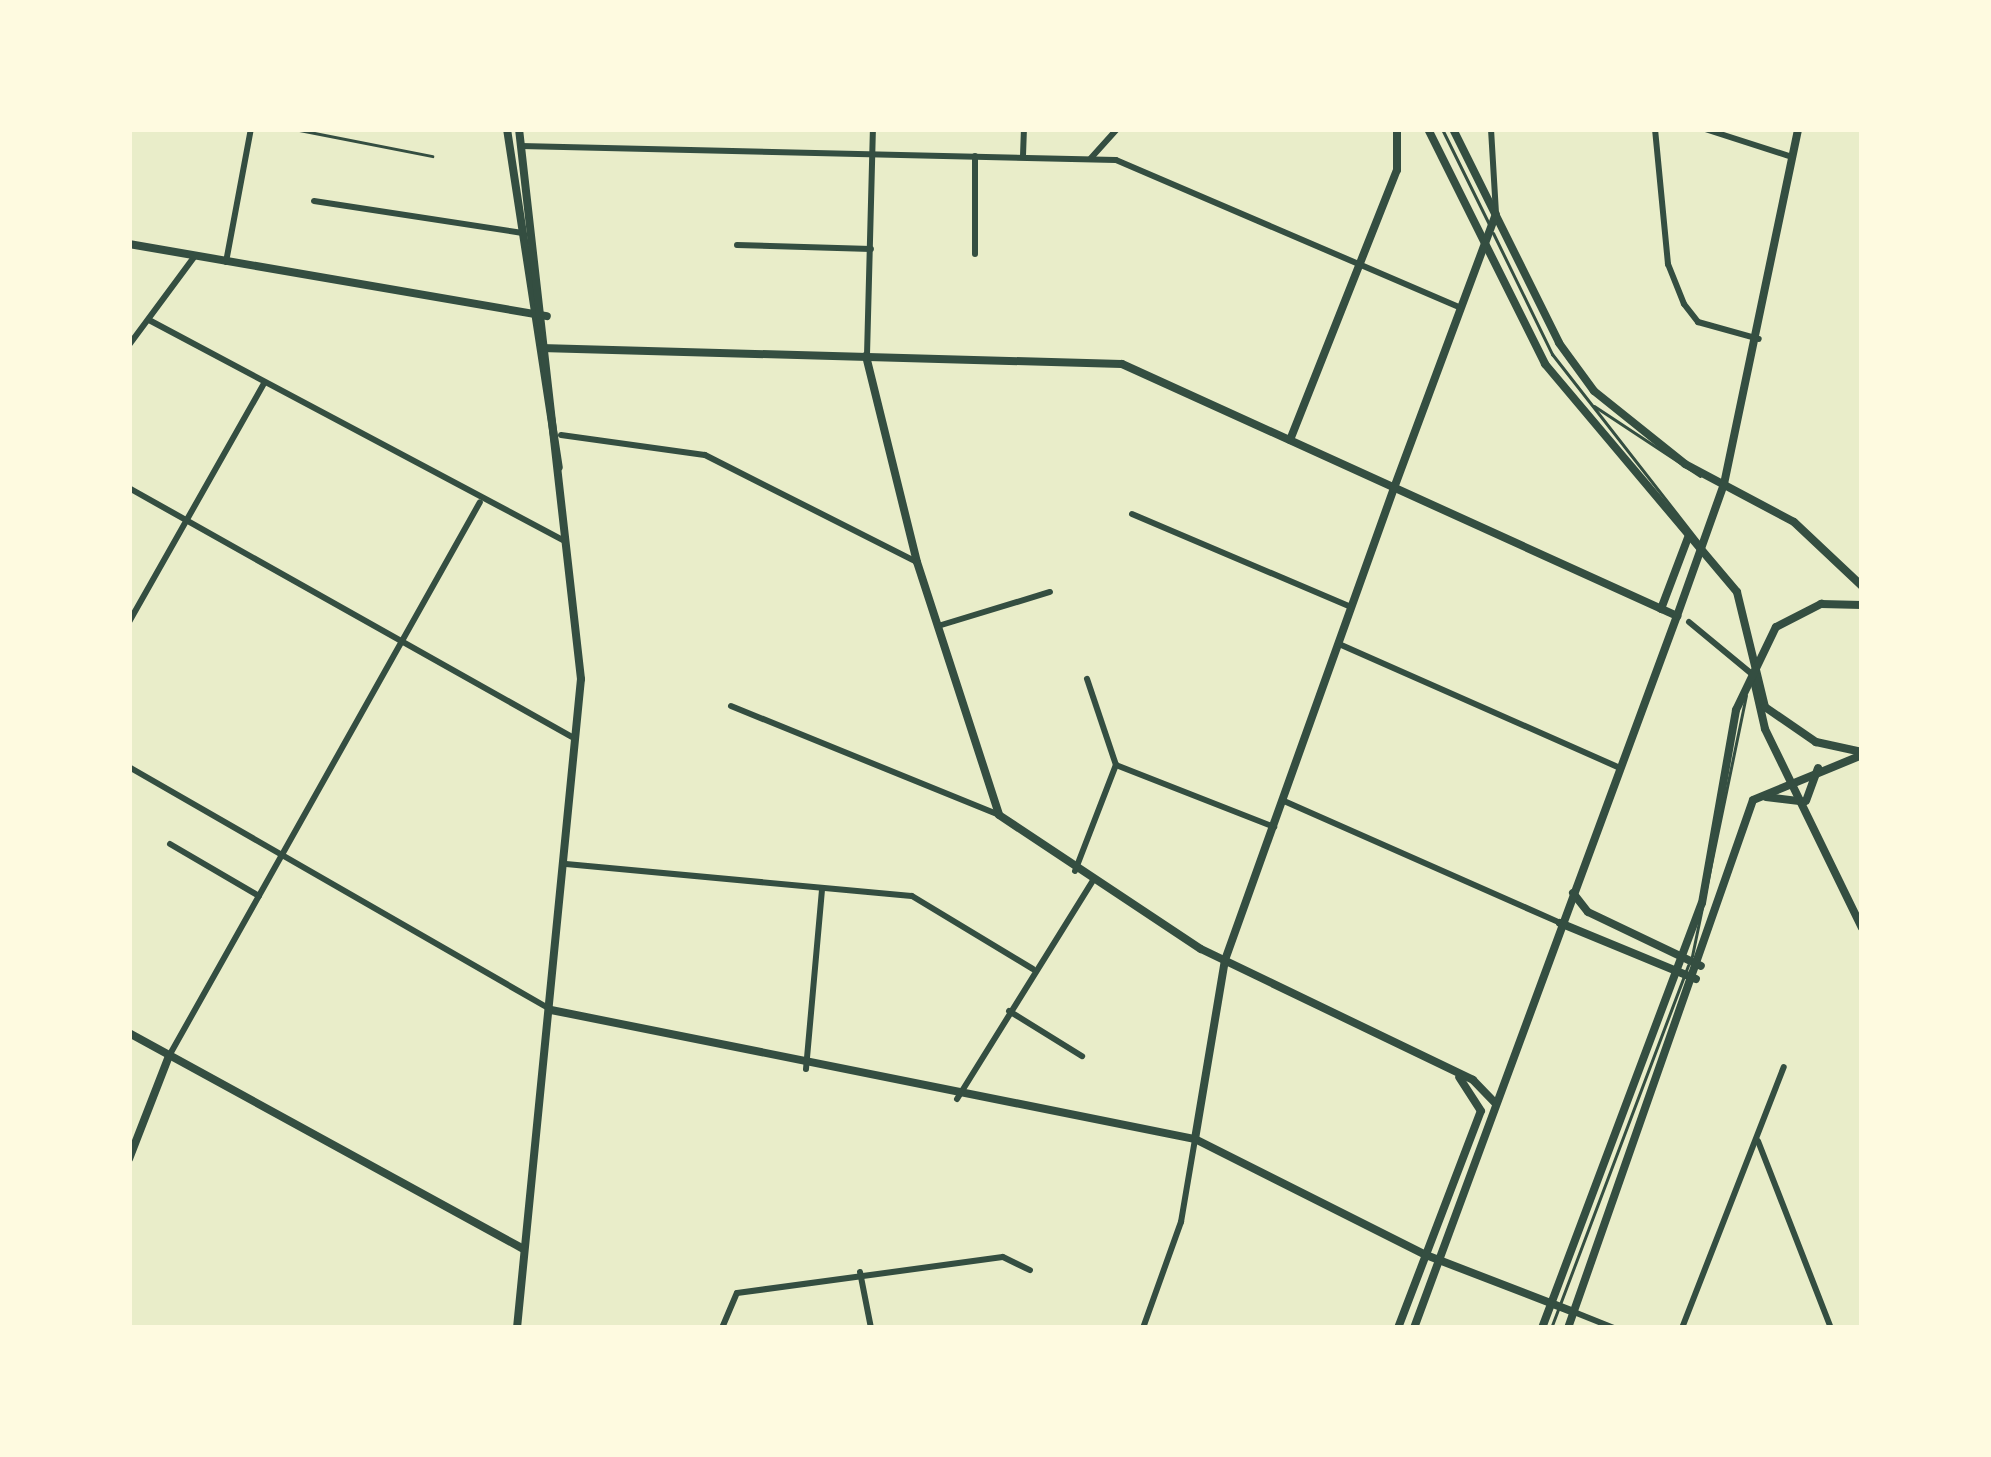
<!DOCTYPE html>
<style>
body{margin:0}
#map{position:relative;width:1991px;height:1457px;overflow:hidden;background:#e9edc9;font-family:"Titillium Web",sans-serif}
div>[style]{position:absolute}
.service>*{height:3px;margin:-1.5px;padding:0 1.5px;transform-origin:1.5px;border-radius:1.5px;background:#344e41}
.minor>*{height:6px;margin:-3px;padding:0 3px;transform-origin:3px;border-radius:3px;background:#344e41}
.tertiary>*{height:8px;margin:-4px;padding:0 4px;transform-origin:4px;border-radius:4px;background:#344e41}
.secondary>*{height:8px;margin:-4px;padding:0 4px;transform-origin:4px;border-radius:4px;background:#344e41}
span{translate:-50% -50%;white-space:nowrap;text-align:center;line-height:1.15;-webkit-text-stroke:12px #fefae0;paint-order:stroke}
.frame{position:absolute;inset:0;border:132px solid #fefae0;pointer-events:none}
</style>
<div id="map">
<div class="service">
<i style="left:294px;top:129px;width:141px;rotate:11.1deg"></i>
<i style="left:1442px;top:129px;width:106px;rotate:63.7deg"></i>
<i style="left:1493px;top:233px;width:135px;rotate:64deg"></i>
<i style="left:1552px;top:354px;width:239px;rotate:52deg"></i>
<i style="left:1594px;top:406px;width:127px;rotate:33.4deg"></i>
<i style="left:1692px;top:956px;width:266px;rotate:-78.3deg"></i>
<i style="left:1551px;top:1328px;width:388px;rotate:-69.3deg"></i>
</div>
<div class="minor">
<i style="left:1491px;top:129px;width:83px;rotate:86.6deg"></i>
<i style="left:1655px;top:129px;width:136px;rotate:84.5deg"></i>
<i style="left:1668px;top:264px;width:43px;rotate:68.2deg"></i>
<i style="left:1684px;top:304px;width:23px;rotate:52deg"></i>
<i style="left:1698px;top:322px;width:63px;rotate:15.6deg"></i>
<i style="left:1705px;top:129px;width:91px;rotate:17.8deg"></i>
<i style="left:521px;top:146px;width:595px;rotate:1.35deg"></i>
<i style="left:1116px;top:160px;width:373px;rotate:23.2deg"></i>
<i style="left:975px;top:156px;width:98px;rotate:90deg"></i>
<i style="left:1023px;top:156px;width:27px;rotate:-88deg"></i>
<i style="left:1091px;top:158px;width:39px;rotate:-48deg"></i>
<i style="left:314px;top:201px;width:211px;rotate:8.7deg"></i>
<i style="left:737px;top:245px;width:134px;rotate:1.7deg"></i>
<i style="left:226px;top:262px;width:135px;rotate:-79.4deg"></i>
<i style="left:149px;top:320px;width:471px;rotate:28deg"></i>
<i style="left:129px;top:345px;width:109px;rotate:-53.5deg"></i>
<i style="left:867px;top:355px;width:226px;rotate:-88.5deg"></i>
<i style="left:561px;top:435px;width:145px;rotate:7.9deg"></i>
<i style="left:705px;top:455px;width:237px;rotate:26.8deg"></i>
<i style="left:129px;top:488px;width:510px;rotate:29.33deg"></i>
<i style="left:1132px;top:514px;width:238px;rotate:23deg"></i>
<i style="left:129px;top:622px;width:274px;rotate:-60.5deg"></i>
<i style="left:1689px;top:622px;width:83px;rotate:39.6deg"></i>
<i style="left:938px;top:626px;width:117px;rotate:-16.9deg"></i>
<i style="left:1339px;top:644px;width:307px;rotate:23.8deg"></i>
<i style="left:731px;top:706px;width:289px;rotate:22.1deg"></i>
<i style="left:1116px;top:765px;width:170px;rotate:21.4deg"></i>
<i style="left:129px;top:767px;width:483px;rotate:29.9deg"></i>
<i style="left:1284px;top:801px;width:302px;rotate:23.8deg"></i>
<i style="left:170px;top:844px;width:103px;rotate:30.3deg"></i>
<i style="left:566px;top:864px;width:347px;rotate:5.3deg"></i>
<i style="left:912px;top:896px;width:141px;rotate:31.1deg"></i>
<i style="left:1075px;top:871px;width:114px;rotate:-68.9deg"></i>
<i style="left:1116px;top:765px;width:91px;rotate:-108.6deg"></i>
<i style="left:1009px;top:1011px;width:86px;rotate:31.7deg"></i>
<i style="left:169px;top:1056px;width:635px;rotate:-60.69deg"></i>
<i style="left:806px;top:1069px;width:181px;rotate:-84.9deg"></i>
<i style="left:957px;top:1099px;width:256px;rotate:-58.1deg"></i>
<i style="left:1758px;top:1141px;width:201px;rotate:68.7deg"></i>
<i style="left:860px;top:1272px;width:57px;rotate:78.9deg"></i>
<i style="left:1574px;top:1312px;width:43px;rotate:21.8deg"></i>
<i style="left:722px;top:1328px;width:38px;rotate:-67deg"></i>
<i style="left:737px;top:1293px;width:268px;rotate:-7.7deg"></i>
<i style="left:1003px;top:1257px;width:30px;rotate:26deg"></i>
<i style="left:1143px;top:1328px;width:113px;rotate:-70.3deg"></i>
<i style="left:1181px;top:1222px;width:84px;rotate:-80.4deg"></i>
<i style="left:1682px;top:1328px;width:280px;rotate:-68.7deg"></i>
</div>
<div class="tertiary">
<i style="left:129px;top:244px;width:424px;rotate:9.8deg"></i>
<i style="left:866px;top:356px;width:212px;rotate:76.1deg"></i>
<i style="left:917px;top:562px;width:266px;rotate:72deg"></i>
<i style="left:999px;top:815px;width:242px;rotate:33.6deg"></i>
<i style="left:1201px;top:949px;width:302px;rotate:25.7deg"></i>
<i style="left:1473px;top:1080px;width:33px;rotate:46deg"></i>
<i style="left:1290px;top:440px;width:290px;rotate:-68.4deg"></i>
<i style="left:1397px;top:170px;width:41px;rotate:-90deg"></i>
<i style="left:1724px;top:484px;width:363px;rotate:-78.2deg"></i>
<i style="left:1661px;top:609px;width:79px;rotate:-69.3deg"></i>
<i style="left:1753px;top:676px;width:54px;rotate:77.2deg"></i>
<i style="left:1765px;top:729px;width:221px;rotate:64deg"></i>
<i style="left:1766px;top:797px;width:38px;rotate:7deg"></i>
<i style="left:1806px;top:801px;width:35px;rotate:-70deg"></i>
<i style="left:1573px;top:893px;width:24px;rotate:52deg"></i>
<i style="left:1588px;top:912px;width:125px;rotate:25.5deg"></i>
<i style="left:1560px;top:923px;width:147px;rotate:22.4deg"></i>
<i style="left:551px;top:1010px;width:657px;rotate:11.33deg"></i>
<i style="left:1195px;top:1139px;width:258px;rotate:26.7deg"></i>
<i style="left:1426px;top:1255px;width:159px;rotate:21.1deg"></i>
<i style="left:129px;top:1033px;width:449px;rotate:28.7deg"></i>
<i style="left:1195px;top:1139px;width:181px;rotate:-80.5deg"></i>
<i style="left:1225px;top:960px;width:501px;rotate:-70.3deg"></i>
<i style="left:129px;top:1159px;width:110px;rotate:-68.8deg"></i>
<i style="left:1398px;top:1328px;width:232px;rotate:-69.1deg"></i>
<i style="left:1481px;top:1111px;width:40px;rotate:-122.9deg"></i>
<i style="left:1414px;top:1328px;width:759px;rotate:-69.73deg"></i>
</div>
<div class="secondary">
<i style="left:507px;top:129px;width:342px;rotate:81.3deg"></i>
<i style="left:1428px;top:129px;width:263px;rotate:63.5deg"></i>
<i style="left:1545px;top:364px;width:298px;rotate:49.9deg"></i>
<i style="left:1737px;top:592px;width:118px;rotate:76.3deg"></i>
<i style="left:1765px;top:707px;width:62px;rotate:34.5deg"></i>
<i style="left:1816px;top:742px;width:47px;rotate:12.3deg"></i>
<i style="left:1453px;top:129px;width:239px;rotate:63.6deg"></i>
<i style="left:1559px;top:343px;width:59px;rotate:53.9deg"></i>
<i style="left:1594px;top:391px;width:117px;rotate:38.7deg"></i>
<i style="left:1685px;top:464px;width:123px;rotate:28deg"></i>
<i style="left:1794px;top:522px;width:93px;rotate:43.3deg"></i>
<i style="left:541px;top:348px;width:581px;rotate:1.58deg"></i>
<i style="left:1122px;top:364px;width:610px;rotate:24.42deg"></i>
<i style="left:1677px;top:616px;width:140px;rotate:-70.4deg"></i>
<i style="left:1394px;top:488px;width:292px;rotate:-69.6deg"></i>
<i style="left:517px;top:1328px;width:652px;rotate:-84.37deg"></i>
<i style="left:581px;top:679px;width:553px;rotate:-96.43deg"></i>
<i style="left:1542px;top:1328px;width:454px;rotate:-69.4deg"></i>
<i style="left:1702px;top:903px;width:196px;rotate:-80deg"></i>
<i style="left:1736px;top:710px;width:92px;rotate:-64.3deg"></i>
<i style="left:1776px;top:627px;width:51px;rotate:-27.1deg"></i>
<i style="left:1821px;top:604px;width:41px;rotate:1.4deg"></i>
<i style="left:1568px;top:1328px;width:559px;rotate:-70.69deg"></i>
<i style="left:1753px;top:800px;width:118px;rotate:-22.4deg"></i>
</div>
<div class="frame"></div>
</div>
